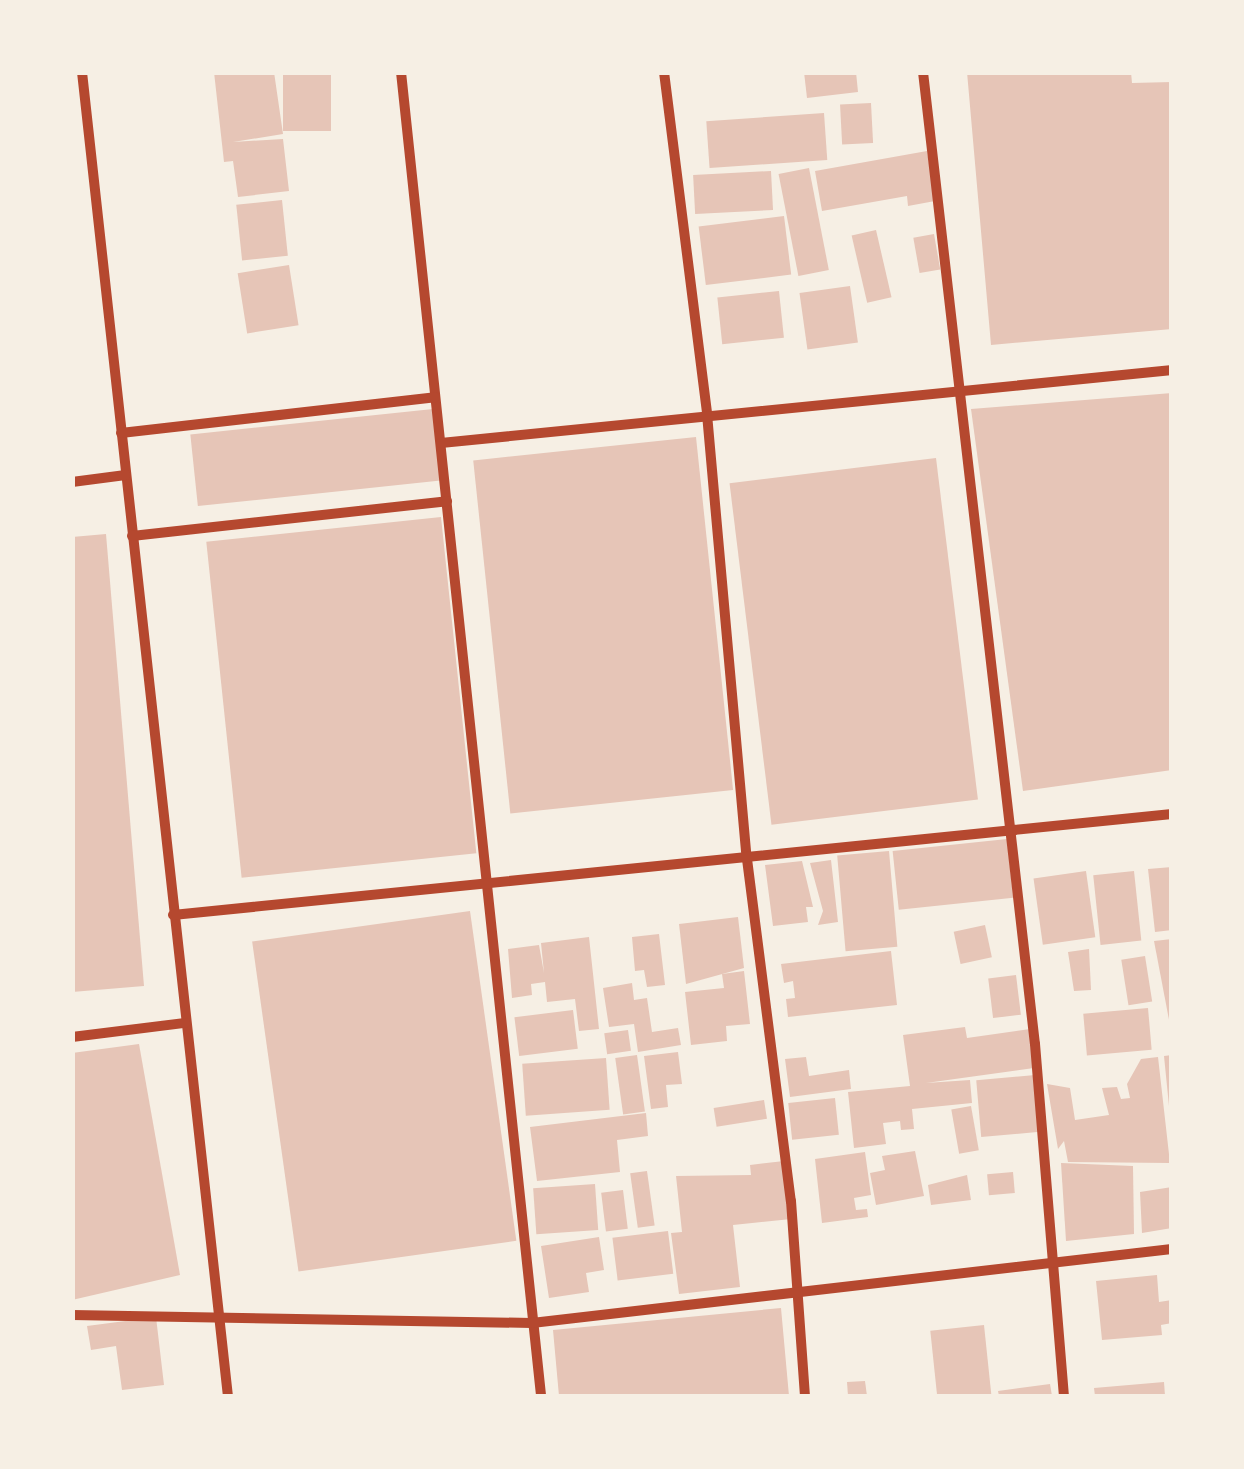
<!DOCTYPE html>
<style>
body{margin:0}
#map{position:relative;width:1244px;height:1469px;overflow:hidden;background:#f6efe4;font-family:Georgia,serif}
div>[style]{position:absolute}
.building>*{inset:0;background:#e6c5b7;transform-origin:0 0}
.minor>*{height:10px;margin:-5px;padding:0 5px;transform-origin:5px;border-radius:5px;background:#b5482f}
span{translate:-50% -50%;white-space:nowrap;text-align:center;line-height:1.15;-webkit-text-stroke:10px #f6efe4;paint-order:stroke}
.frame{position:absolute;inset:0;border:75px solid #f6efe4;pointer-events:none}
</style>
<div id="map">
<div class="building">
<i style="clip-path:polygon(214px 72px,274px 72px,283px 134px,233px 142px,283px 139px,289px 191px,238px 197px,233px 161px,224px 162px)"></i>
<i style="left:283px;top:72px;width:48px;height:59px"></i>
<i style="clip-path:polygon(804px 72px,856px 72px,858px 92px,807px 98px)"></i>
<i style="clip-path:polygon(967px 72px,1131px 72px,1132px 83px,1172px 82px,1172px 329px,991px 345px)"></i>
<i style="left:871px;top:103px;width:40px;height:31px;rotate:87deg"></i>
<i style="left:824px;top:113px;width:47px;height:118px;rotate:86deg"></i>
<i style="clip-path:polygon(927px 151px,935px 201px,908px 206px,907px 196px,822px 211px,815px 171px)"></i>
<i style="left:809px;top:168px;width:104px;height:31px;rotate:79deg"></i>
<i style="left:771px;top:171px;width:39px;height:78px;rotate:87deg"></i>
<i style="left:282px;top:200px;width:56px;height:46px;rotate:84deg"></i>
<i style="left:784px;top:216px;width:59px;height:86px;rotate:83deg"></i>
<i style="left:876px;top:230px;width:69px;height:25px;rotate:77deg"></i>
<i style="left:934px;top:234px;width:36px;height:21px;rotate:80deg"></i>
<i style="left:289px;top:265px;width:61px;height:52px;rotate:81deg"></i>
<i style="left:850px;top:286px;width:57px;height:51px;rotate:82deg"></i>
<i style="left:779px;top:291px;width:47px;height:62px;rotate:84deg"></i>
<i style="clip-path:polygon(1172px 393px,1172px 770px,1023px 791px,971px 409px)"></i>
<i style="left:433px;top:409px;width:72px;height:244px;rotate:84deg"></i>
<i style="left:696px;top:437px;width:355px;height:224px;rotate:84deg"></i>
<i style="left:936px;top:458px;width:344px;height:208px;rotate:83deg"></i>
<i style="left:441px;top:517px;width:338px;height:236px;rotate:84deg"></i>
<i style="clip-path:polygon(106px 534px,144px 986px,72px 992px,72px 537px)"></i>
<i style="left:1007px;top:839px;width:59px;height:115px;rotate:84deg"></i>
<i style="left:889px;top:851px;width:96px;height:52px;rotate:85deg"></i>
<i style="clip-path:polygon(831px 860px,838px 922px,818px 925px,823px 911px,810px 863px)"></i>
<i style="clip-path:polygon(802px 861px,813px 907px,806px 907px,808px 922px,773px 926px,765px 865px)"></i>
<i style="clip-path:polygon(1172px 867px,1172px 930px,1155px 932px,1148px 869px)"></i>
<i style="left:1086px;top:871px;width:67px;height:53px;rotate:82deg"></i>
<i style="left:1134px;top:871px;width:70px;height:41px;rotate:84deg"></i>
<i style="left:470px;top:911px;width:333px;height:220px;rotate:82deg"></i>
<i style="clip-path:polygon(738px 917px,744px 968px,686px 984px,679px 924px)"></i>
<i style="left:985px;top:925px;width:33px;height:32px;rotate:78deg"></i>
<i style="clip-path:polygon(659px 934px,665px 985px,647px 987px,644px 970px,635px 971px,632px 937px)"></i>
<i style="clip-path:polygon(589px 937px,599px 1029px,579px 1031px,575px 999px,547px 1002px,545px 982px,531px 984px,532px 995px,512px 998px,508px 949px,539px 945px,544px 973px,541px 943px)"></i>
<i style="clip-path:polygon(1172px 939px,1172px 1025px,1170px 1025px,1154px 941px)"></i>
<i style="clip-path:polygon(1089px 949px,1091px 990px,1074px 991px,1068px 952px)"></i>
<i style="clip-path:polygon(891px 951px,897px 1005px,788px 1017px,786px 999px,795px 998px,793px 981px,784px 983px,781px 964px)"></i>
<i style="left:1145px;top:956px;width:46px;height:24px;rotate:81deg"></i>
<i style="clip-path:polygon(744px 971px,750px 1024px,726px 1026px,727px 1041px,691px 1045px,685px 992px,724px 988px,722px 974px)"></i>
<i style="left:1016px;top:975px;width:40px;height:28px;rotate:83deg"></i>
<i style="clip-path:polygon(632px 983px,634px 1000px,647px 998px,652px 1032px,678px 1028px,681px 1045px,638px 1052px,634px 1024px,609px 1027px,603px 988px)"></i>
<i style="left:1148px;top:1008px;width:42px;height:65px;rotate:85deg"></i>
<i style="left:573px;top:1010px;width:39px;height:59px;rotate:83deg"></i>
<i style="clip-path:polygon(965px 1027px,967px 1038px,1030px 1029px,1034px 1068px,926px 1083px,970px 1080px,972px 1103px,912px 1109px,914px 1129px,901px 1130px,900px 1121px,883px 1123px,886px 1144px,854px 1148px,848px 1092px,910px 1086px,903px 1035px)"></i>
<i style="left:628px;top:1030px;width:21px;height:24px;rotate:82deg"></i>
<i style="clip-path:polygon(139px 1044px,180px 1275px,72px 1300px,72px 1053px)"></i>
<i style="clip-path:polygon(678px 1052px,682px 1084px,666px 1085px,668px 1107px,651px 1109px,644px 1056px)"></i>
<i style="left:637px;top:1055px;width:57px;height:22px;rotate:82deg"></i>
<i style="clip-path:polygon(1172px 1055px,1172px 1106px,1169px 1106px,1164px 1056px)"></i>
<i style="clip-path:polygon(806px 1057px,809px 1076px,849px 1070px,851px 1089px,790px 1097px,785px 1059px)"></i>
<i style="clip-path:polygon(1158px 1057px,1170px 1163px,1068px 1162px,1064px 1141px,1058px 1149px,1047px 1084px,1070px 1088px,1075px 1120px,1109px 1115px,1102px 1088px,1117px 1087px,1121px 1099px,1130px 1098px,1127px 1084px,1141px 1059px)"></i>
<i style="left:606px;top:1058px;width:52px;height:84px;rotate:86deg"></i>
<i style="left:1035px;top:1075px;width:57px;height:59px;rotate:85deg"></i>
<i style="left:835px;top:1098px;width:37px;height:47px;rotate:84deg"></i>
<i style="left:764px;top:1100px;width:19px;height:51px;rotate:81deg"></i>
<i style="left:971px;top:1106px;width:45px;height:20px;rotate:80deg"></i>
<i style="clip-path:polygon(646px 1113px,648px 1136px,617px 1140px,620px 1172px,537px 1181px,530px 1127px)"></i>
<i style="clip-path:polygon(915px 1151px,924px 1196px,876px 1205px,870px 1173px,885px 1170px,882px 1156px)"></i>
<i style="clip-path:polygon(865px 1152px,871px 1195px,854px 1198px,856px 1210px,867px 1209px,868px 1217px,822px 1223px,815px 1159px)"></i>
<i style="clip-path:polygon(784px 1161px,791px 1219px,733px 1225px,740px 1287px,679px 1294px,671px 1233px,682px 1232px,676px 1176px,751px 1175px,750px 1165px)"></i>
<i style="clip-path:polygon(1061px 1163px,1133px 1166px,1134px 1234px,1066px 1241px)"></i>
<i style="left:647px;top:1171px;width:55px;height:17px;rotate:82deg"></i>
<i style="left:1013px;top:1172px;width:21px;height:26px;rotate:85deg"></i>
<i style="clip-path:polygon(967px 1175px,971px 1200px,931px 1205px,928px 1185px)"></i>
<i style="left:595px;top:1184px;width:46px;height:62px;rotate:86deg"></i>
<i style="clip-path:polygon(1172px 1187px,1172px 1228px,1142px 1233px,1140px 1192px)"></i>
<i style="left:623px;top:1190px;width:39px;height:22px;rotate:83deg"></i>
<i style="left:668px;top:1231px;width:43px;height:56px;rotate:83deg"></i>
<i style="clip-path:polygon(599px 1237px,604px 1270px,586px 1273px,589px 1292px,549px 1298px,541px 1246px)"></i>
<i style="clip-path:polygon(1157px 1275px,1159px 1302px,1172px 1300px,1172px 1323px,1161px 1325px,1162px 1335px,1102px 1340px,1096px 1281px)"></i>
<i style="clip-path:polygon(781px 1308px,789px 1396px,559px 1396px,553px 1330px)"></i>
<i style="clip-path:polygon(156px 1317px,164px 1385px,122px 1390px,116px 1346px,91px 1350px,87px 1326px)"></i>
<i style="left:984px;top:1325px;width:71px;height:54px;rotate:84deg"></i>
<i style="clip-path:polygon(865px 1381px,867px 1396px,848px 1396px,847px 1382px)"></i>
<i style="clip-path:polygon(1164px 1382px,1165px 1396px,1095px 1396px,1094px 1388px)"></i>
<i style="clip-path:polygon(1050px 1384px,1052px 1396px,999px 1396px,998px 1391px)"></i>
</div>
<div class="minor">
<i style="left:82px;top:72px;width:1332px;rotate:83.71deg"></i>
<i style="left:401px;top:72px;width:1331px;rotate:83.96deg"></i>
<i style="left:664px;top:72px;width:345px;rotate:82.8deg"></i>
<i style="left:707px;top:414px;width:447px;rotate:84.9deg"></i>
<i style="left:747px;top:859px;width:345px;rotate:82.7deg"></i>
<i style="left:791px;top:1201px;width:196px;rotate:85.9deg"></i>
<i style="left:923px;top:72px;width:978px;rotate:83.43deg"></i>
<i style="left:1035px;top:1044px;width:353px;rotate:85.3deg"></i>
<i style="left:121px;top:433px;width:316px;rotate:-6.5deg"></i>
<i style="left:441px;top:443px;width:735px;rotate:-5.7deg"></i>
<i style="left:72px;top:482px;width:54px;rotate:-7.4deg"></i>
<i style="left:132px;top:536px;width:317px;rotate:-6.3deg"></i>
<i style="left:173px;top:915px;width:1004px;rotate:-5.77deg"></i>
<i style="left:72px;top:1037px;width:114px;rotate:-7.1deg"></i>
<i style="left:72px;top:1315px;width:460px;rotate:1deg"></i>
<i style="left:532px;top:1323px;width:644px;rotate:-6.6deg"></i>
</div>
<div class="frame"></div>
</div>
